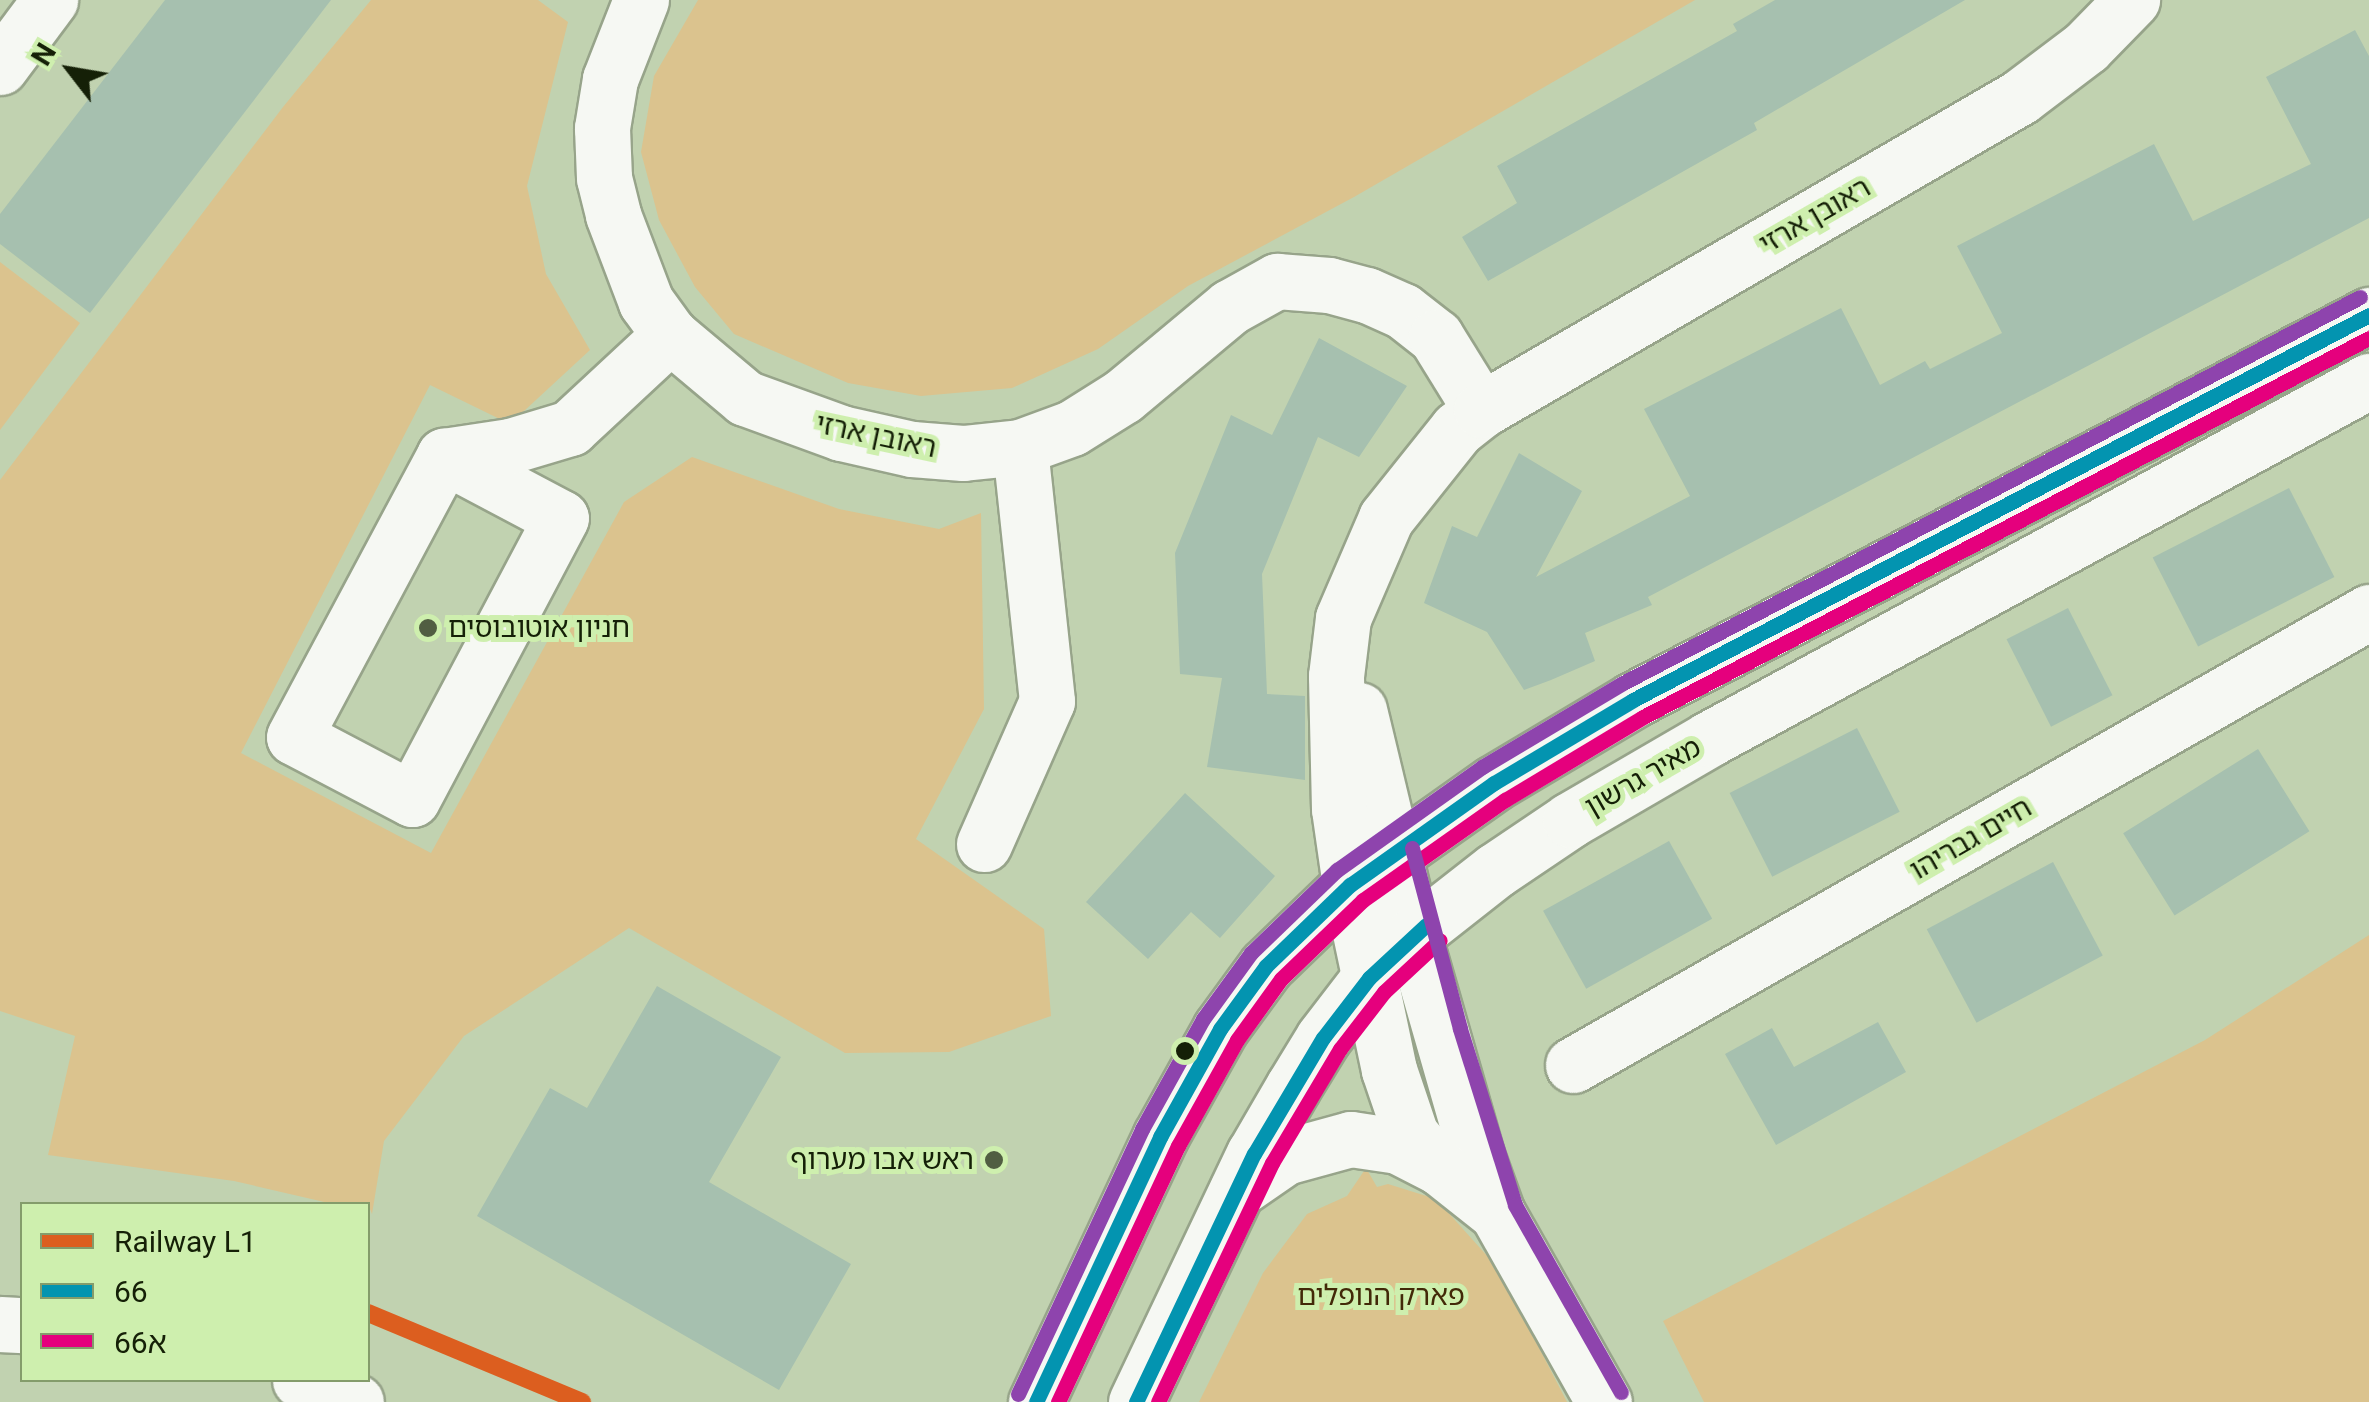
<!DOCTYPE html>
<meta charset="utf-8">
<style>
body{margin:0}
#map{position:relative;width:2369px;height:1402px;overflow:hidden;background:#c1d2b0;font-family:Roboto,"Noto Sans Hebrew",sans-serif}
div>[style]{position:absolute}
.green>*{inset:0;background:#dbc38e}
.building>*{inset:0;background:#a6c0af;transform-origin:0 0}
.roads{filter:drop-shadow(2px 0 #97a48a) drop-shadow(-2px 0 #97a48a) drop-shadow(0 2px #97a48a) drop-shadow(0 -2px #97a48a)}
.minor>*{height:55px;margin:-27.5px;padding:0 27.5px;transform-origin:27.5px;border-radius:27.5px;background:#f6f8f3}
.bus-1>*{height:15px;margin:-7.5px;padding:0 7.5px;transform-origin:7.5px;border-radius:7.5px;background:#0394b0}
.bus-2>*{height:15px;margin:-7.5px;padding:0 7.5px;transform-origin:7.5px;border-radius:7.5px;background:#e5007d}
.bus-3>*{height:15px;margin:-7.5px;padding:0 7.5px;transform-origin:7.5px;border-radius:7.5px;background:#8e44ad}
.rail-1>*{height:18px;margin:-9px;padding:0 9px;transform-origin:9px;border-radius:9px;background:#dc5e1f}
.dots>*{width:28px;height:28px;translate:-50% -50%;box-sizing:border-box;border:5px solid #ceefae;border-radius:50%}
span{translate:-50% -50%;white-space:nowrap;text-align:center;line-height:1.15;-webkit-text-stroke:10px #ceefae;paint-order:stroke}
.street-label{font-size:28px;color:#152007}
.poi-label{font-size:28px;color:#152007}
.left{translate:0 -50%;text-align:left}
.right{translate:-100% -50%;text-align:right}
.park-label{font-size:28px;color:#422908}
.legend{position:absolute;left:20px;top:1202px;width:350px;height:180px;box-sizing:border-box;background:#ceefae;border:2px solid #849c6b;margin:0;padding:12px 18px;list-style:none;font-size:30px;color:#152007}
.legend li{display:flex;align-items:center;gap:20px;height:50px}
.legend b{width:50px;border:2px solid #849c6b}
.north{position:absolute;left:20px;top:20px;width:100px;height:100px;-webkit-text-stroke:8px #ceefae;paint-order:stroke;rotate:301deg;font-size:28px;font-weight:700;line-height:40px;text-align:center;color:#152007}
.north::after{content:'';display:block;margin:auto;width:35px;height:45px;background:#152007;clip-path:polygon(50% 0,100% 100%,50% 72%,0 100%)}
</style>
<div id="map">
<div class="green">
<i style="clip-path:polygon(371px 0,538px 0,568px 22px,527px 186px,546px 274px,590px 350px,510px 424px,430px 385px,241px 753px,431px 853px,624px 502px,692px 457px,839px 509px,939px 529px,981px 513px,984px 709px,916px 839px,1044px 929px,1051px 1016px,949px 1052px,845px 1053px,629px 928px,464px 1036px,384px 1141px,372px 1214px,368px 1204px,333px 1204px,234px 1181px,48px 1155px,75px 1036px,0 1011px,0 480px,283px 107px)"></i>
<i style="clip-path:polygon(698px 0,1695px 0,1354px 197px,1188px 286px,1098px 349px,1012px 388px,921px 396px,848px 383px,734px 334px,695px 287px,659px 220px,641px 152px,654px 76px)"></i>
<i style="clip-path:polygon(0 262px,80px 323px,0 430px)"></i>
<i style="clip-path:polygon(2369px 935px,2369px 1402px,1704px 1402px,1663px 1321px,2205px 1040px)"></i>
<i style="clip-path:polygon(1366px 1168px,1377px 1187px,1388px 1184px,1436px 1199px,1498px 1268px,1567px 1402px,1199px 1402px,1263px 1273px,1307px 1214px,1347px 1196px)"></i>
</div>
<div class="building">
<i style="clip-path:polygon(165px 0,331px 0,90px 313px,0 244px,0 214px)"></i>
<i style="clip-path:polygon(1775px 0,1965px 0,1754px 123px,1757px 130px,1488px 281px,1462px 237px,1517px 203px,1497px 166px,1737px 31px,1733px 24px)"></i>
<i style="clip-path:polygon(2355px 30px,2369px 56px,2369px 218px,1648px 597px,1652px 605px,1585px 633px,1595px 661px,1551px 680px,1524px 690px,1487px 632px,1424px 603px,1452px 526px,1477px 537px,1519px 453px,1582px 491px,1536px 577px,1690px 496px,1644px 409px,1841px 308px,1880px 385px,1925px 361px,1930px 369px,2002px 333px,1957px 246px,2154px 144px,2193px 221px,2311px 164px,2266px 77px)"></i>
<i style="clip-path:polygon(1319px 338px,1407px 386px,1359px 457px,1318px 437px,1262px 574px,1267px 694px,1305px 696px,1305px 780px,1207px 767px,1222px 678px,1180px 674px,1175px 553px,1231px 415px,1272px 435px)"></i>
<i style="left:2289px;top:488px;width:100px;height:153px;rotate:63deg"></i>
<i style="left:2068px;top:608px;width:98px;height:69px;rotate:63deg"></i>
<i style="left:1857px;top:728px;width:94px;height:143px;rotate:63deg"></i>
<i style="left:2258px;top:749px;width:97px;height:159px;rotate:58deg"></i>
<i style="clip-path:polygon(1185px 793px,1275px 876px,1220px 938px,1191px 912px,1148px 959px,1086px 902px)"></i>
<i style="left:1669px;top:841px;width:89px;height:144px;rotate:61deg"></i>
<i style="left:2053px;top:862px;width:106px;height:143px;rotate:62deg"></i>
<i style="clip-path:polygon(657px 986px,781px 1057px,709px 1182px,851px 1264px,779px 1390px,477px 1216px,550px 1088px,587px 1108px)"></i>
<i style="clip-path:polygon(1878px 1022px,1906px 1072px,1776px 1145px,1725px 1054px,1772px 1028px,1794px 1067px)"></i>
</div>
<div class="roads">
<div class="minor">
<i style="left:641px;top:0;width:85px;rotate:111.4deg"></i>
<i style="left:610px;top:79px;width:50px;rotate:99.3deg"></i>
<i style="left:602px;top:128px;width:50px;rotate:87.7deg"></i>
<i style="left:604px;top:178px;width:38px;rotate:76deg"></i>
<i style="left:613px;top:215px;width:93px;rotate:69.2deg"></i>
<i style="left:646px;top:302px;width:41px;rotate:54deg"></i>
<i style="left:670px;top:335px;width:98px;rotate:40deg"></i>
<i style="left:745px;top:398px;width:102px;rotate:20deg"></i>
<i style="left:841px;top:433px;width:73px;rotate:12.7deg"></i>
<i style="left:912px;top:449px;width:51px;rotate:4.5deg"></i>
<i style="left:963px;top:453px;width:57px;rotate:-6deg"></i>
<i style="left:1020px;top:447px;width:55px;rotate:-20.1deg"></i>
<i style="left:1072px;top:428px;width:60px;rotate:-32.1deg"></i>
<i style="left:1123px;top:396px;width:139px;rotate:-39.8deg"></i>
<i style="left:1230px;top:307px;width:54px;rotate:-29deg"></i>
<i style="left:1277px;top:281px;width:52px;rotate:4.4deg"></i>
<i style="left:1329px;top:285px;width:39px;rotate:15deg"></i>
<i style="left:1367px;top:295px;width:39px;rotate:24deg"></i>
<i style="left:1403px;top:311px;width:42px;rotate:38.2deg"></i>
<i style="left:1436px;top:337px;width:86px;rotate:58.3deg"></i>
<i style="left:0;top:67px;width:84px;rotate:-53.3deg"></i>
<i style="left:444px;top:456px;width:132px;rotate:27.9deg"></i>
<i style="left:561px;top:518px;width:318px;rotate:117.9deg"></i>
<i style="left:412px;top:799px;width:133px;rotate:-152.3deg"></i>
<i style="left:294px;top:737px;width:319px;rotate:-61.9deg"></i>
<i style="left:444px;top:456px;width:67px;rotate:-8.6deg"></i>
<i style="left:510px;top:446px;width:63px;rotate:-16.7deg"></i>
<i style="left:570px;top:428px;width:137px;rotate:-42.9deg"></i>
<i style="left:1359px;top:710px;width:231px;rotate:76.5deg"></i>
<i style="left:1413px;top:935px;width:229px;rotate:74deg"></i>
<i style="left:1476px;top:1155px;width:62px;rotate:70.1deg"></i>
<i style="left:1497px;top:1213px;width:217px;rotate:60.5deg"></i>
<i style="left:984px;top:844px;width:156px;rotate:-66.2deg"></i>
<i style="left:1047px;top:701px;width:255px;rotate:-96.1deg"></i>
<i style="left:1573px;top:1065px;width:916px;rotate:-29.64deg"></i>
<i style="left:1237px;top:1190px;width:58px;rotate:-34.5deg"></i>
<i style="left:1285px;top:1157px;width:68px;rotate:-15.3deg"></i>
<i style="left:1351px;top:1139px;width:48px;rotate:8.5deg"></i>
<i style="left:1398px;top:1146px;width:46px;rotate:27.1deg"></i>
<i style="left:1497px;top:1213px;width:74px;rotate:-141.6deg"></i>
<i style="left:1439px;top:1167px;width:43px;rotate:-131.2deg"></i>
<i style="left:1411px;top:1135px;width:69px;rotate:-108.7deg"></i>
<i style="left:1389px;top:1070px;width:189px;rotate:-101.9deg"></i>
<i style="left:1350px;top:885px;width:77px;rotate:-98.2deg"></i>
<i style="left:1339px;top:809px;width:133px;rotate:-91.3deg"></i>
<i style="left:1336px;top:676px;width:58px;rotate:-83.1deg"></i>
<i style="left:1343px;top:618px;width:109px;rotate:-66.7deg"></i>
<i style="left:1386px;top:518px;width:114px;rotate:-51.4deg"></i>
<i style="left:1457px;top:429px;width:31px;rotate:-38deg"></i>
<i style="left:1481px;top:410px;width:623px;rotate:-30.14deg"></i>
<i style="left:2020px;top:97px;width:83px;rotate:-37.1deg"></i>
<i style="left:2086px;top:47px;width:66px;rotate:-45.6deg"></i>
<i style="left:0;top:1324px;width:22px;rotate:3deg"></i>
<i style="left:300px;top:1380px;width:60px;rotate:21.4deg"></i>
<i style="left:1036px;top:1402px;width:293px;rotate:-64.9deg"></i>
<i style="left:1160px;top:1137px;width:124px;rotate:-60.9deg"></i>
<i style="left:1220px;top:1029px;width:78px;rotate:-53.9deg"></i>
<i style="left:1266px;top:966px;width:117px;rotate:-44deg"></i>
<i style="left:1350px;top:885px;width:176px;rotate:-35.3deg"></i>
<i style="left:1494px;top:783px;width:162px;rotate:-30.8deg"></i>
<i style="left:1633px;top:700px;width:831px;rotate:-27.61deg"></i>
<i style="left:1136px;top:1402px;width:275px;rotate:-64.6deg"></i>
<i style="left:1254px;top:1154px;width:78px;rotate:-59.8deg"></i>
<i style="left:1293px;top:1087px;width:57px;rotate:-58.5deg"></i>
<i style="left:1323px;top:1038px;width:76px;rotate:-52.5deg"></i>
<i style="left:1369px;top:978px;width:62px;rotate:-44.3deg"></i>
<i style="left:1413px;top:935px;width:105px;rotate:-38.1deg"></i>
<i style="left:1496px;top:870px;width:89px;rotate:-34deg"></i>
<i style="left:1570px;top:820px;width:161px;rotate:-30.2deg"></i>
<i style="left:1709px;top:739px;width:751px;rotate:-28.48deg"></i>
</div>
</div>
<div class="bus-1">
<i style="left:1036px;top:1402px;width:293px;rotate:-64.9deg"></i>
<i style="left:1160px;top:1137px;width:124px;rotate:-60.9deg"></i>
<i style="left:1220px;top:1029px;width:78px;rotate:-53.9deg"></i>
<i style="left:1266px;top:966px;width:117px;rotate:-44deg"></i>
<i style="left:1350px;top:885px;width:176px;rotate:-35.3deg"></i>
<i style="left:1494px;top:783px;width:162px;rotate:-30.8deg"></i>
<i style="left:1633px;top:700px;width:831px;rotate:-27.61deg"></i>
<i style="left:1136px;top:1402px;width:275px;rotate:-64.6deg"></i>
<i style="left:1254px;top:1154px;width:135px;rotate:-59.3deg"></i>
<i style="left:1323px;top:1038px;width:76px;rotate:-52.5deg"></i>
<i style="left:1369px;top:978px;width:78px;rotate:-42.9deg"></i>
</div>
<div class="bus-2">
<i style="left:1058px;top:1402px;width:283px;rotate:-64.9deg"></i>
<i style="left:1178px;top:1146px;width:121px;rotate:-60.9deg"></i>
<i style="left:1237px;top:1040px;width:75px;rotate:-54.2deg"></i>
<i style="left:1281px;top:979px;width:114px;rotate:-43.9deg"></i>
<i style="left:1363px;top:900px;width:174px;rotate:-35.2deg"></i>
<i style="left:1505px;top:800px;width:161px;rotate:-31deg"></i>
<i style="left:1643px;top:717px;width:819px;rotate:-27.57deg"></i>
<i style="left:1158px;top:1402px;width:265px;rotate:-64.5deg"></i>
<i style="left:1272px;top:1163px;width:133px;rotate:-59.2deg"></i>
<i style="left:1340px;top:1049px;width:72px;rotate:-52.3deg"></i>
<i style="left:1384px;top:992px;width:76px;rotate:-42.9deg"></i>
</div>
<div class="bus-3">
<i style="left:1412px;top:848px;width:187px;rotate:75.1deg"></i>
<i style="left:1460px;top:1029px;width:184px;rotate:72.6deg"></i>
<i style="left:1515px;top:1205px;width:215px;rotate:60.5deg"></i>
<i style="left:1018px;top:1394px;width:293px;rotate:-64.9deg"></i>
<i style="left:1142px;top:1129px;width:126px;rotate:-61deg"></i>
<i style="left:1203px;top:1019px;width:82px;rotate:-54deg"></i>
<i style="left:1251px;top:953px;width:120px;rotate:-44deg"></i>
<i style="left:1337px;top:870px;width:178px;rotate:-35.4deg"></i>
<i style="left:1482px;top:767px;width:164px;rotate:-30.8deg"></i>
<i style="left:1623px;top:683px;width:832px;rotate:-27.64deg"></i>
</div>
<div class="rail-1">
<i style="left:368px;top:1313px;width:232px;rotate:22.6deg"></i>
</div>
<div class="dots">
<i style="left:428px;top:628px;background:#515e42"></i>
<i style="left:1185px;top:1051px;background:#152007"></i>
<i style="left:994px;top:1160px;background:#515e42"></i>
</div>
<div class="street-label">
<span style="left:1815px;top:216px;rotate:-30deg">ראובן ארזי</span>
<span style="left:876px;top:436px;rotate:12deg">ראובן ארזי</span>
<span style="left:1643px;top:777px;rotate:-30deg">מאיר גרשון</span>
<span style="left:1971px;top:839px;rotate:-30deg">חיים גבריהו</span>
</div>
<div class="poi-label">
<span class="left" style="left:448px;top:628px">חניון אוטובוסים</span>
<span class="right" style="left:974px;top:1160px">ראש אבו מערוף</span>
</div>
<div class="park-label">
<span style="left:1381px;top:1296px">פארק הנופלים</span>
</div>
<ul class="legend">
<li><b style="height:12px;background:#dc5e1f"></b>Railway L1</li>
<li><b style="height:12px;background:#0394b0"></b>66</li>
<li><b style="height:12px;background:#e5007d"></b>66א</li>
</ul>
<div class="north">N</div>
</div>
